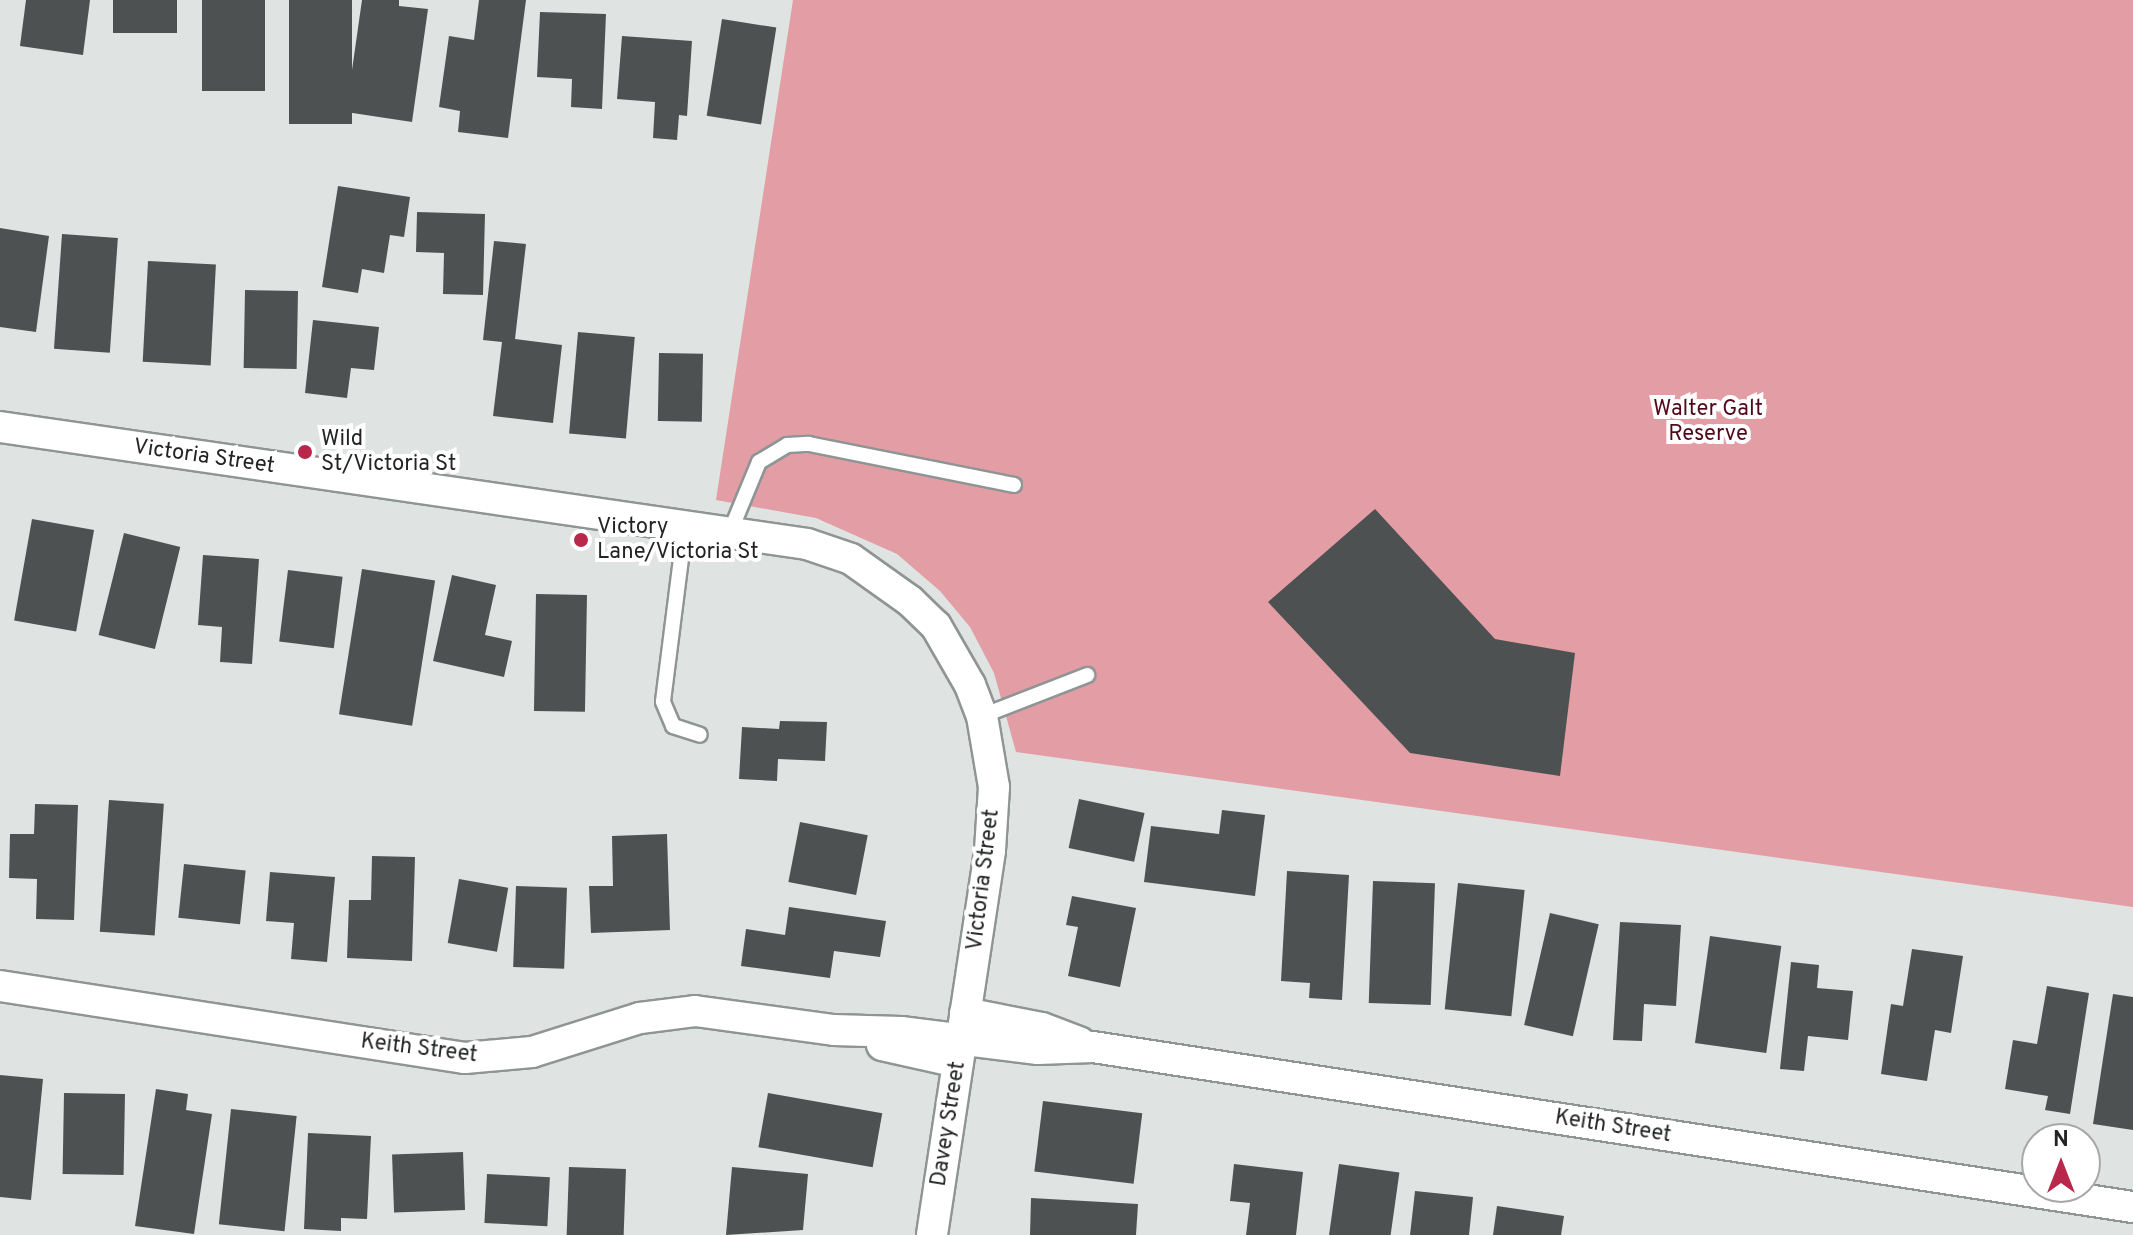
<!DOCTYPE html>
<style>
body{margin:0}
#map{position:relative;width:2133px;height:1235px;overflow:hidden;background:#dfe4e3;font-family:Overpass,sans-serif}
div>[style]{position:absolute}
.green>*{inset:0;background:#e29ea4}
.building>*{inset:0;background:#4d5151;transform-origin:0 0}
.roads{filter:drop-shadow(2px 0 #8f9494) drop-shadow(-2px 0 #8f9494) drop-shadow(0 2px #8f9494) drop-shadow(0 -2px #8f9494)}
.service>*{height:14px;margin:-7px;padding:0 7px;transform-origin:7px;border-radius:7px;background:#fff}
.minor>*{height:30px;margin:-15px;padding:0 15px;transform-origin:15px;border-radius:15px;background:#fff}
.dots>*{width:22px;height:22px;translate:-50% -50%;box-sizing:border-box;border:4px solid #fff;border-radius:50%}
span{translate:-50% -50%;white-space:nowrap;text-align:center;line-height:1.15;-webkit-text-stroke:8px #fff;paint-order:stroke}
.park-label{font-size:22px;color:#52081b}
.poi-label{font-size:22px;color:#222424}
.left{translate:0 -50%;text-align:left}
.street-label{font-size:22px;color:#222424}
.north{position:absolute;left:2021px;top:1123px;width:80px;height:80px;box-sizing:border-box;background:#fff;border:2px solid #a7a7a7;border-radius:50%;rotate:0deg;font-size:22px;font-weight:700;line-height:32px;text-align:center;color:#222424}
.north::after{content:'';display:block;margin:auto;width:28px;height:36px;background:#b9284b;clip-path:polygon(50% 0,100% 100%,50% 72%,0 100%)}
</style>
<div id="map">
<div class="green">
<i style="clip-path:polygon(793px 0,2133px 0,2133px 907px,1016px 752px,994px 673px,970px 627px,940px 591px,897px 554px,816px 518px,716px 500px)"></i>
</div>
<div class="building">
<i style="clip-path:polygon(26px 0,90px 0,83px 55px,20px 46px)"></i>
<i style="left:113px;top:0;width:64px;height:33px"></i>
<i style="left:202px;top:0;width:63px;height:91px"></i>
<i style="left:289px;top:0;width:63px;height:124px"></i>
<i style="clip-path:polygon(362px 0,399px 0,399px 6px,428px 9px,412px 122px,346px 112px)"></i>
<i style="clip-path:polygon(479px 0,526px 0,508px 138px,458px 132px,460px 111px,439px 107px,449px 36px,474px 40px)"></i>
<i style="clip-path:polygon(540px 12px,606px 14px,602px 109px,571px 107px,572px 79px,537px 77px)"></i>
<i style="left:722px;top:19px;width:55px;height:98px;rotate:9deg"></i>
<i style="clip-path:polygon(622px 36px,692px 41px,687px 116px,679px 115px,677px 140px,653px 138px,655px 102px,617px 99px)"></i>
<i style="clip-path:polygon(338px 186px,410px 197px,404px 237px,390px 235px,384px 273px,362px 269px,358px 293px,322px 287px)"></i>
<i style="clip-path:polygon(417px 212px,485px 214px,483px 295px,443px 294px,444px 253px,416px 252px)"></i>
<i style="clip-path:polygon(0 228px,49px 236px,36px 332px,0 327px)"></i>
<i style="left:62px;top:234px;width:56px;height:115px;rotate:4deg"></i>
<i style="clip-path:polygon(494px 241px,526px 244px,515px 339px,562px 345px,553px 423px,493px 416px,502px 342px,483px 340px)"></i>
<i style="left:148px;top:261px;width:68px;height:101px;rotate:3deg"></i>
<i style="left:245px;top:290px;width:53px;height:78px;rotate:1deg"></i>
<i style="clip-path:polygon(313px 320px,379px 327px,374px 370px,351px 368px,347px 398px,305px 393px)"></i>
<i style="left:578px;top:332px;width:57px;height:102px;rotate:5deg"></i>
<i style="left:659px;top:353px;width:44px;height:68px;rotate:1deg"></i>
<i style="clip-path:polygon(1375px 509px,1495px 639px,1575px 653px,1560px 776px,1410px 753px,1268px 602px)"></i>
<i style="left:32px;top:519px;width:63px;height:103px;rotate:10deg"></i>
<i style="left:124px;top:533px;width:58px;height:105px;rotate:14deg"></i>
<i style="clip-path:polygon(203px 555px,259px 559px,252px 664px,220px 662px,222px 627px,198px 625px)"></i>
<i style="left:362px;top:569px;width:74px;height:147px;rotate:9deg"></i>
<i style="left:288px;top:570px;width:55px;height:72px;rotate:7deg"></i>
<i style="clip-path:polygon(452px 575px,496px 585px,485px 635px,512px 641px,504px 677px,433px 661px)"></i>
<i style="left:536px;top:594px;width:51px;height:117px;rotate:1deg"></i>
<i style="clip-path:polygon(780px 721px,827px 722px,825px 761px,778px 759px,777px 781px,739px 779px,742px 727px,779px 729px)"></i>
<i style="left:1079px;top:799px;width:67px;height:50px;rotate:12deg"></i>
<i style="left:109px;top:800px;width:55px;height:132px;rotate:4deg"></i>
<i style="clip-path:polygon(35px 804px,78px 805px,74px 920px,36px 919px,37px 879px,9px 878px,10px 834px,34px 834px)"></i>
<i style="clip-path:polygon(1222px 810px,1265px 815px,1255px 896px,1144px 882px,1151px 826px,1219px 834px)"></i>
<i style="left:800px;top:822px;width:69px;height:61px;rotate:11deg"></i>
<i style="clip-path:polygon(667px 834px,670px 930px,591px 933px,589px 886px,613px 886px,612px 836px)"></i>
<i style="clip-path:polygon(372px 856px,415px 857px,412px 961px,347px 958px,349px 900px,371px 900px)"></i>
<i style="left:184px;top:864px;width:62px;height:54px;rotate:6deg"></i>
<i style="clip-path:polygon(1287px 871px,1349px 875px,1342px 1000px,1309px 998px,1310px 983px,1281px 981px)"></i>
<i style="clip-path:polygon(270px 872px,335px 877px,327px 962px,291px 959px,294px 923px,266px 921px)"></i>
<i style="left:459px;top:879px;width:50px;height:65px;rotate:10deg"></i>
<i style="left:1373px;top:881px;width:62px;height:122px;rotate:2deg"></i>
<i style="left:1458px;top:883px;width:67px;height:127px;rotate:6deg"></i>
<i style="left:516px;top:886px;width:51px;height:81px;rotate:2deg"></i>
<i style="clip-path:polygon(1072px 896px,1136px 908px,1120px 987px,1068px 976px,1078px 927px,1066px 925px)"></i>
<i style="clip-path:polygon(789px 907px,886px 921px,880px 957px,834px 951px,830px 978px,741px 966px,746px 929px,785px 935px)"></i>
<i style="left:1550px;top:913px;width:50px;height:115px;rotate:13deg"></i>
<i style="clip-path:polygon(1620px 922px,1681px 925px,1676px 1006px,1644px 1004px,1642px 1041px,1613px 1040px)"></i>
<i style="left:1710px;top:936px;width:72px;height:108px;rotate:8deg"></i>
<i style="clip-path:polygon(1912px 949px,1963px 956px,1951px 1033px,1935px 1030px,1927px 1081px,1881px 1074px,1891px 1004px,1903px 1006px)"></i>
<i style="clip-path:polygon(1791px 962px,1819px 965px,1817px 988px,1853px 991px,1848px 1040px,1808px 1036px,1804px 1071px,1780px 1069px)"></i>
<i style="clip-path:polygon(2047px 986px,2089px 993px,2070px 1114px,2045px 1110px,2048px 1096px,2005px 1089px,2013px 1040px,2037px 1044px)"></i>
<i style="clip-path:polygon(2113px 994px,2133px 997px,2133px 1130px,2093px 1124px)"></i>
<i style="clip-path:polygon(0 1075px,43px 1079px,31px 1200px,0 1197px)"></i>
<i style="clip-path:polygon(156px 1089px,188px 1094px,186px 1110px,212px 1114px,194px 1234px,135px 1226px)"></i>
<i style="left:64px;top:1093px;width:61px;height:81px;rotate:1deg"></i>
<i style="left:768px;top:1093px;width:116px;height:55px;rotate:10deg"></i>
<i style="left:1043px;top:1101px;width:100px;height:71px;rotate:7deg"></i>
<i style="left:231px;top:1109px;width:66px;height:116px;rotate:6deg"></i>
<i style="clip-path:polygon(308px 1133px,371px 1136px,367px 1219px,341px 1218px,341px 1231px,304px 1229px)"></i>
<i style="left:463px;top:1152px;width:58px;height:71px;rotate:88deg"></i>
<i style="clip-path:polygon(1234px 1164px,1303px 1172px,1296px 1235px,1246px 1235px,1250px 1203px,1230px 1201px)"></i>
<i style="left:1339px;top:1164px;width:61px;height:72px;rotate:8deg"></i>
<i style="left:569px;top:1167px;width:57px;height:68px;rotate:2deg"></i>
<i style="clip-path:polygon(732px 1167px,808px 1174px,803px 1230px,726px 1235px)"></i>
<i style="left:487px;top:1174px;width:63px;height:49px;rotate:3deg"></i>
<i style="clip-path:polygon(1415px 1191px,1473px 1197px,1469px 1235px,1410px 1235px)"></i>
<i style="clip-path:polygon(1031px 1198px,1138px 1204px,1136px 1235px,1030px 1235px)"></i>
<i style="clip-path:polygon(1497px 1206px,1564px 1216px,1561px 1235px,1493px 1235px)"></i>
</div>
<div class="roads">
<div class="service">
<i style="left:685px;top:527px;width:176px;rotate:97.2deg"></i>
<i style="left:663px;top:702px;width:26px;rotate:67deg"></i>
<i style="left:673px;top:726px;width:28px;rotate:18deg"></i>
<i style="left:730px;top:532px;width:76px;rotate:-67.5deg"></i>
<i style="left:759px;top:462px;width:33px;rotate:-31deg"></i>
<i style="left:787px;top:445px;width:22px;rotate:-3deg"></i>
<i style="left:809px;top:444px;width:209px;rotate:11.3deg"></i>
<i style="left:982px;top:716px;width:113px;rotate:-21.3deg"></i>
</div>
<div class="minor">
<i style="left:0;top:427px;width:815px;rotate:8.25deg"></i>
<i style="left:807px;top:544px;width:46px;rotate:18.8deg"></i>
<i style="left:851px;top:559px;width:72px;rotate:35.4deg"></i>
<i style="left:910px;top:601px;width:36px;rotate:44deg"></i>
<i style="left:936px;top:626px;width:68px;rotate:60deg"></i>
<i style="left:970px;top:685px;width:33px;rotate:69deg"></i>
<i style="left:982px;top:716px;width:72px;rotate:80.4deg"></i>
<i style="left:994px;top:787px;width:64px;rotate:93.6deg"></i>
<i style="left:990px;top:851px;width:388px;rotate:98.6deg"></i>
<i style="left:0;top:986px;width:471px;rotate:8.8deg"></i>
<i style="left:465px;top:1058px;width:67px;rotate:-5.1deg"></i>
<i style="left:532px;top:1052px;width:113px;rotate:-17.5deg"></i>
<i style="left:640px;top:1018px;width:55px;rotate:-7.3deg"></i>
<i style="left:695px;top:1011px;width:140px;rotate:7.8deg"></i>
<i style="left:834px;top:1030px;width:67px;rotate:1.7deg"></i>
<i style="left:901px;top:1032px;width:138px;rotate:7.1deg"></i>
<i style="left:1038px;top:1049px;width:55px;rotate:-2.1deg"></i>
<i style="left:1093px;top:1047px;width:1052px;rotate:8.75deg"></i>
<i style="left:965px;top:1013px;width:78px;rotate:11deg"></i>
<i style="left:1042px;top:1028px;width:40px;rotate:21deg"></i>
<i style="left:882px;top:1045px;width:78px;rotate:12.6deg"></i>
</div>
</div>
<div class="dots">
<i style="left:305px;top:452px;background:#b9284b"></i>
<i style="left:581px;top:540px;background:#b9284b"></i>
</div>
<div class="park-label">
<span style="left:1708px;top:422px">Walter Galt<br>Reserve</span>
</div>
<div class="poi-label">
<span class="left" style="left:321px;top:452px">Wild<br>St/Victoria St</span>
<span class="left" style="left:597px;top:540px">Victory<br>Lane/Victoria St</span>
</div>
<div class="street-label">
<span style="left:204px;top:457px;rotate:8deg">Victoria Street</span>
<span style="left:984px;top:880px;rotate:-83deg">Victoria Street</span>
<span style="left:419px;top:1049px;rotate:7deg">Keith Street</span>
<span style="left:949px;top:1124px;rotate:-81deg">Davey Street</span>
<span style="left:1613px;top:1127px;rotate:9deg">Keith Street</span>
</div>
<div class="north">N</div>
</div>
